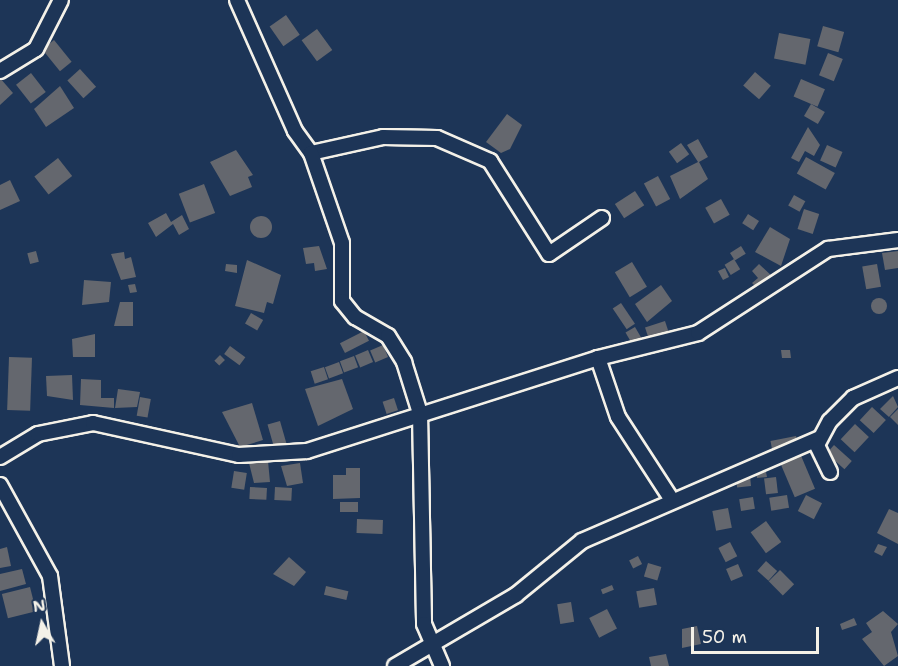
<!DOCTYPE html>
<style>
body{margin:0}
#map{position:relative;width:898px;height:666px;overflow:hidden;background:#1d3557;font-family:"Shantell Sans",sans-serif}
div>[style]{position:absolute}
.building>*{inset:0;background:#64676e;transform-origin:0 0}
.round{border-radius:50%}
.roads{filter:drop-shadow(2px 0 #f4f1e8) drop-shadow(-2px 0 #f4f1e8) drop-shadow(0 2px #f4f1e8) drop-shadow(0 -2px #f4f1e8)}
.minor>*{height:14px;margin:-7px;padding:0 7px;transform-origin:7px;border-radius:7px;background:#1d3557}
span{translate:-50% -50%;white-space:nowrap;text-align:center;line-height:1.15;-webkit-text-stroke:5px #1d3557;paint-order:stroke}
.north{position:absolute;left:12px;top:594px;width:60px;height:60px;-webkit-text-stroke:4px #1d3557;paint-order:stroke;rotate:351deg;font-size:16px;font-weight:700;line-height:24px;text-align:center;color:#f4f1e8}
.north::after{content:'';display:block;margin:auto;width:21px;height:27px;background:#f4f1e8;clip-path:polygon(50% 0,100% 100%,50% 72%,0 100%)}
.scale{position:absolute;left:691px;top:627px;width:128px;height:27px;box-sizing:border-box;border:3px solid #f4f1e8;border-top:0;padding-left:8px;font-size:18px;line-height:21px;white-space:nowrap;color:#f4f1e8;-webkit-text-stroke:4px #1d3557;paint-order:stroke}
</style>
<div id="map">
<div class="building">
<i style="left:286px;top:15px;width:24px;height:20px;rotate:55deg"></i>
<i style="left:823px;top:26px;width:22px;height:21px;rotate:16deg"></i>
<i style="left:317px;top:29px;width:26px;height:19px;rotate:54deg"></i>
<i style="left:779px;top:33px;width:32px;height:26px;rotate:11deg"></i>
<i style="left:54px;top:40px;width:28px;height:15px;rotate:51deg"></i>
<i style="left:828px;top:53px;width:16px;height:24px;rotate:22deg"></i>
<i style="left:80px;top:69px;width:24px;height:17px;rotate:48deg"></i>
<i style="left:755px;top:72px;width:21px;height:18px;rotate:41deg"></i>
<i style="left:31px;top:73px;width:24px;height:19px;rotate:52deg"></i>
<i style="clip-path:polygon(0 78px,13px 93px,0 105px)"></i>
<i style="left:801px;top:79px;width:26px;height:19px;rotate:23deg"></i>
<i style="clip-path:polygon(60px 86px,74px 108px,46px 127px,34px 109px)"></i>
<i style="left:811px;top:104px;width:16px;height:14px;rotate:30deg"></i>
<i style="clip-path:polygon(507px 114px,522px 125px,510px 149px,501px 153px,486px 142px)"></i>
<i style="clip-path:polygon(808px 127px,820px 145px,814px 156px,805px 151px,799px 162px,791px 158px)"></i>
<i style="clip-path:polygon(698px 139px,708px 157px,699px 162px,708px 179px,680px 199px,670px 176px,698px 162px,687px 145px)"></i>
<i style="left:681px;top:143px;width:14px;height:15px;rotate:54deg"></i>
<i style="left:827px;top:145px;width:17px;height:17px;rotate:24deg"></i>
<i style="clip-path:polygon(236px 150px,253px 175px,248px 177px,252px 187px,230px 196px,210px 162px)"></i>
<i style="left:806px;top:157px;width:33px;height:19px;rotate:29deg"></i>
<i style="left:58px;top:158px;width:23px;height:30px;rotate:52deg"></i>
<i style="left:658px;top:176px;width:26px;height:16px;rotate:62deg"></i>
<i style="clip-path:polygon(10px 180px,20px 201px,0 210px,0 185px)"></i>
<i style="left:204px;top:184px;width:31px;height:27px;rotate:69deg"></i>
<i style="left:635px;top:191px;width:17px;height:24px;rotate:57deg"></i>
<i style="left:794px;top:195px;width:13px;height:12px;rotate:29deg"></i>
<i style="left:721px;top:199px;width:18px;height:18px;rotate:61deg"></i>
<i style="left:804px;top:209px;width:16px;height:21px;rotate:18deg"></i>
<i style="clip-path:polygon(166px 213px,171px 222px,182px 215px,189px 229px,179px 235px,173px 224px,156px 237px,148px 223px)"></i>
<i style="left:748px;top:214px;width:13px;height:11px;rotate:32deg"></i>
<i class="round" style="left:250px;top:216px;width:22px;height:22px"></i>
<i style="clip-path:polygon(770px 227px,790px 239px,781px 266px,755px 252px)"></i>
<i style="clip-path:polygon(319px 246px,327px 269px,315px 271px,314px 263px,306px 264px,303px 248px)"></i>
<i style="left:741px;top:246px;width:9px;height:13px;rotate:58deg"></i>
<i style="left:36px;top:251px;width:11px;height:9px;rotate:75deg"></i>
<i style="clip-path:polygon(898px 251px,898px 268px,885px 270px,882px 253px)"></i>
<i style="clip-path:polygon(124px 252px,125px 259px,131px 257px,136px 277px,121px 280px,111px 254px)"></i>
<i style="left:734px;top:259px;width:12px;height:11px;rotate:59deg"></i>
<i style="clip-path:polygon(247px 260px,281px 275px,273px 304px,267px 302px,264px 313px,235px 306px)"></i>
<i style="left:632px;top:262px;width:29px;height:20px;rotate:59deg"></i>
<i style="clip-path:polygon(226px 264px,237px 265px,237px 273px,225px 271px)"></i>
<i style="clip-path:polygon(759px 264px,774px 278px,760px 291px,752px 283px,758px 278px,752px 271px)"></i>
<i style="left:877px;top:264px;width:23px;height:15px;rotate:80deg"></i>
<i style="clip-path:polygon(725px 268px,729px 277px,723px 280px,718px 271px)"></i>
<i style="clip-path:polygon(84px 280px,111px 282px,109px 302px,82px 305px)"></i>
<i style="clip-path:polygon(135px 284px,137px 292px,130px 293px,128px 285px)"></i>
<i style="clip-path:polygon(661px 285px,672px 301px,647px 322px,635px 304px)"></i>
<i class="round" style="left:871px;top:298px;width:16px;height:16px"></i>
<i style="clip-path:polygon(120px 302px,133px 302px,133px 326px,114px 326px)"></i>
<i style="left:621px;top:303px;width:25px;height:10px;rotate:56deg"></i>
<i style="left:251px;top:313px;width:14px;height:12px;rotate:30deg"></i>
<i style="left:665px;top:321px;width:13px;height:21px;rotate:72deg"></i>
<i style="left:635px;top:327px;width:14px;height:11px;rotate:60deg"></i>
<i style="left:364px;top:331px;width:11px;height:27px;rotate:63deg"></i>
<i style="clip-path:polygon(95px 334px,95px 357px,73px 357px,72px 339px)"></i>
<i style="left:383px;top:345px;width:13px;height:14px;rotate:67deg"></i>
<i style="left:230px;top:346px;width:19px;height:10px;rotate:36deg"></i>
<i style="left:368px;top:350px;width:13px;height:14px;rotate:67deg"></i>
<i style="clip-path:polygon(781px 350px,790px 350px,791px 358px,782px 358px)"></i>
<i style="left:220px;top:355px;width:7px;height:8px;rotate:45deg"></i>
<i style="left:354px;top:356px;width:12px;height:15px;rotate:70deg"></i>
<i style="left:9px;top:357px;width:23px;height:53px;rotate:2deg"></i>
<i style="left:339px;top:362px;width:12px;height:15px;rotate:70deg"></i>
<i style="left:324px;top:367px;width:13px;height:14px;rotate:72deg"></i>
<i style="clip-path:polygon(72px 375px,73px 400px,47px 396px,46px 376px)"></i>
<i style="clip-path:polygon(81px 379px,101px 380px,101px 398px,114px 398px,114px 408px,80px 405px)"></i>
<i style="clip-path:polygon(342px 379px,353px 409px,318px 426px,305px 389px)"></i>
<i style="clip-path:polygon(118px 389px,140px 392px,137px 407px,115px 408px)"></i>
<i style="clip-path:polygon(893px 396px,898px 407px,889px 417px,880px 409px)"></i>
<i style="left:140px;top:397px;width:11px;height:19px;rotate:10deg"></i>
<i style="left:394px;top:398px;width:13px;height:12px;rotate:72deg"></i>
<i style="clip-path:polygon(252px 403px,263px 440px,240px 447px,222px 412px)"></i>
<i style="left:872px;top:407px;width:19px;height:18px;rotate:43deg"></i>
<i style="clip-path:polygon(898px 409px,898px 425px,890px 417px)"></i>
<i style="left:280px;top:421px;width:26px;height:13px;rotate:74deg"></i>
<i style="left:855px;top:424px;width:19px;height:21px;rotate:43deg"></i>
<i style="left:796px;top:436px;width:10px;height:26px;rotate:79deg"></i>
<i style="left:834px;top:445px;width:24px;height:11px;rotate:42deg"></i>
<i style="left:799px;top:451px;width:41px;height:22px;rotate:67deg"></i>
<i style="clip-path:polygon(268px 461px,270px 482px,254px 483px,249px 463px)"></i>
<i style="clip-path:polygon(300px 463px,303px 483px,287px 486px,281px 466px)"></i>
<i style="clip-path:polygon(765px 467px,767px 477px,757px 478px,755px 468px)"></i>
<i style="clip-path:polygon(346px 468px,360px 468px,360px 498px,333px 499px,333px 475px,346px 475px)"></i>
<i style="left:234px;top:471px;width:13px;height:17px;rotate:9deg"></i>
<i style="left:750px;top:476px;width:10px;height:14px;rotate:84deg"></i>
<i style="left:776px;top:477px;width:16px;height:12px;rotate:83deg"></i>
<i style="left:250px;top:487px;width:17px;height:12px;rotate:3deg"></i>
<i style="left:275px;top:487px;width:17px;height:13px;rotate:3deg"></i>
<i style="left:787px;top:495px;width:13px;height:18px;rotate:81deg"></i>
<i style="left:806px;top:495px;width:18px;height:18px;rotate:27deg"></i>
<i style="left:753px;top:497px;width:12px;height:14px;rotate:81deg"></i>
<i style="left:340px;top:502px;width:18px;height:10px"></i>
<i style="left:728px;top:508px;width:20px;height:16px;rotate:79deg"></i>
<i style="clip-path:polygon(889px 509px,898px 513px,898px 544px,877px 533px)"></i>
<i style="left:357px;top:519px;width:26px;height:14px;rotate:2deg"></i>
<i style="left:766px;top:521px;width:26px;height:19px;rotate:54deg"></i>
<i style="left:730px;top:542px;width:16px;height:13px;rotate:63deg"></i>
<i style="clip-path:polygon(878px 544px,887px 547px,882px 556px,874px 552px)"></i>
<i style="clip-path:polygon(7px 547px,11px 566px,0 568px,0 549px)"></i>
<i style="left:638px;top:556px;width:9px;height:10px;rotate:63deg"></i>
<i style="clip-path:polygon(289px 557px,306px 572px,294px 586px,273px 574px)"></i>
<i style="left:766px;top:561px;width:15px;height:13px;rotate:42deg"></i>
<i style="left:648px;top:563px;width:14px;height:14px;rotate:17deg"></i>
<i style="left:738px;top:564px;width:13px;height:13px;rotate:67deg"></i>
<i style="clip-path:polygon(22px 569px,26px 584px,0 591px,0 574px)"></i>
<i style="left:780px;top:570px;width:20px;height:16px;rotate:45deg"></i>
<i style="left:612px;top:585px;width:5px;height:12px;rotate:68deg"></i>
<i style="left:326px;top:586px;width:23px;height:9px;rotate:13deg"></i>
<i style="left:30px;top:587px;width:25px;height:29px;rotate:76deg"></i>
<i style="left:654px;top:588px;width:17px;height:18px;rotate:80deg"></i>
<i style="left:571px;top:602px;width:20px;height:14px;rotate:81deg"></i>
<i style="left:607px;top:609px;width:22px;height:20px;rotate:63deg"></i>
<i style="clip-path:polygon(883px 611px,898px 624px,891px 632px,898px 656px,884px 666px,862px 639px,872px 632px,866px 623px)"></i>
<i style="clip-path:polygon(854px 618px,857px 625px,842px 630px,840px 624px)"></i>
<i style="clip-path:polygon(697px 626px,701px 644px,682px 648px,682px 629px)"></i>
<i style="clip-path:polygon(666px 654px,669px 666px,651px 666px,649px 657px)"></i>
</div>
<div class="roads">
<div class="minor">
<i style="left:237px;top:0;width:143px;rotate:66.1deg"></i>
<i style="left:295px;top:131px;width:27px;rotate:54deg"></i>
<i style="left:311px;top:153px;width:74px;rotate:-12.5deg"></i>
<i style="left:383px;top:137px;width:54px;rotate:1.1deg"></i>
<i style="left:437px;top:138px;width:58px;rotate:23.5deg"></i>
<i style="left:490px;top:161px;width:110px;rotate:57.6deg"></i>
<i style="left:549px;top:254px;width:64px;rotate:-34.2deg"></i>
<i style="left:0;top:71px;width:42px;rotate:-31.4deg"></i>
<i style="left:36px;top:49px;width:55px;rotate:-63deg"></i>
<i style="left:311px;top:153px;width:95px;rotate:71deg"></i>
<i style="left:342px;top:243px;width:58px;rotate:90deg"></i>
<i style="left:342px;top:301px;width:21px;rotate:51deg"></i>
<i style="left:355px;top:317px;width:38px;rotate:30deg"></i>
<i style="left:388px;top:336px;width:31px;rotate:58deg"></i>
<i style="left:404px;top:362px;width:53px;rotate:72.6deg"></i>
<i style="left:420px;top:413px;width:211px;rotate:88.9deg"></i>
<i style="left:424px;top:624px;width:46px;rotate:66.8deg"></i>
<i style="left:598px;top:358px;width:62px;rotate:71.3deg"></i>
<i style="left:618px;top:417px;width:99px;rotate:57deg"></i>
<i style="left:0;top:457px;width:44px;rotate:-31.2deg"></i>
<i style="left:38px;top:434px;width:56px;rotate:-11.3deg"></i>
<i style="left:93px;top:423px;width:149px;rotate:12.4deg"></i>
<i style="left:239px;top:455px;width:68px;rotate:-3.4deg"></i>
<i style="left:307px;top:451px;width:305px;rotate:-17.7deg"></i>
<i style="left:598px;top:358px;width:103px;rotate:-14deg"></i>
<i style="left:698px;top:333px;width:155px;rotate:-32.9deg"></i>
<i style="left:828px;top:249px;width:71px;rotate:-7.3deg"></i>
<i style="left:830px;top:472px;width:30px;rotate:-116deg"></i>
<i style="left:817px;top:445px;width:27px;rotate:-62deg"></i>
<i style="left:830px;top:421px;width:33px;rotate:-45deg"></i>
<i style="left:853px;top:398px;width:49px;rotate:-24deg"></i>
<i style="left:0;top:485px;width:104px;rotate:61.2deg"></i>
<i style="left:50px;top:576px;width:91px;rotate:82.4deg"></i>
<i style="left:395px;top:666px;width:140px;rotate:-30.4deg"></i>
<i style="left:516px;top:595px;width:85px;rotate:-39.3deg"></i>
<i style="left:582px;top:541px;width:257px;rotate:-23.4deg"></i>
</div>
</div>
<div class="north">N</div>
<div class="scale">50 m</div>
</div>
